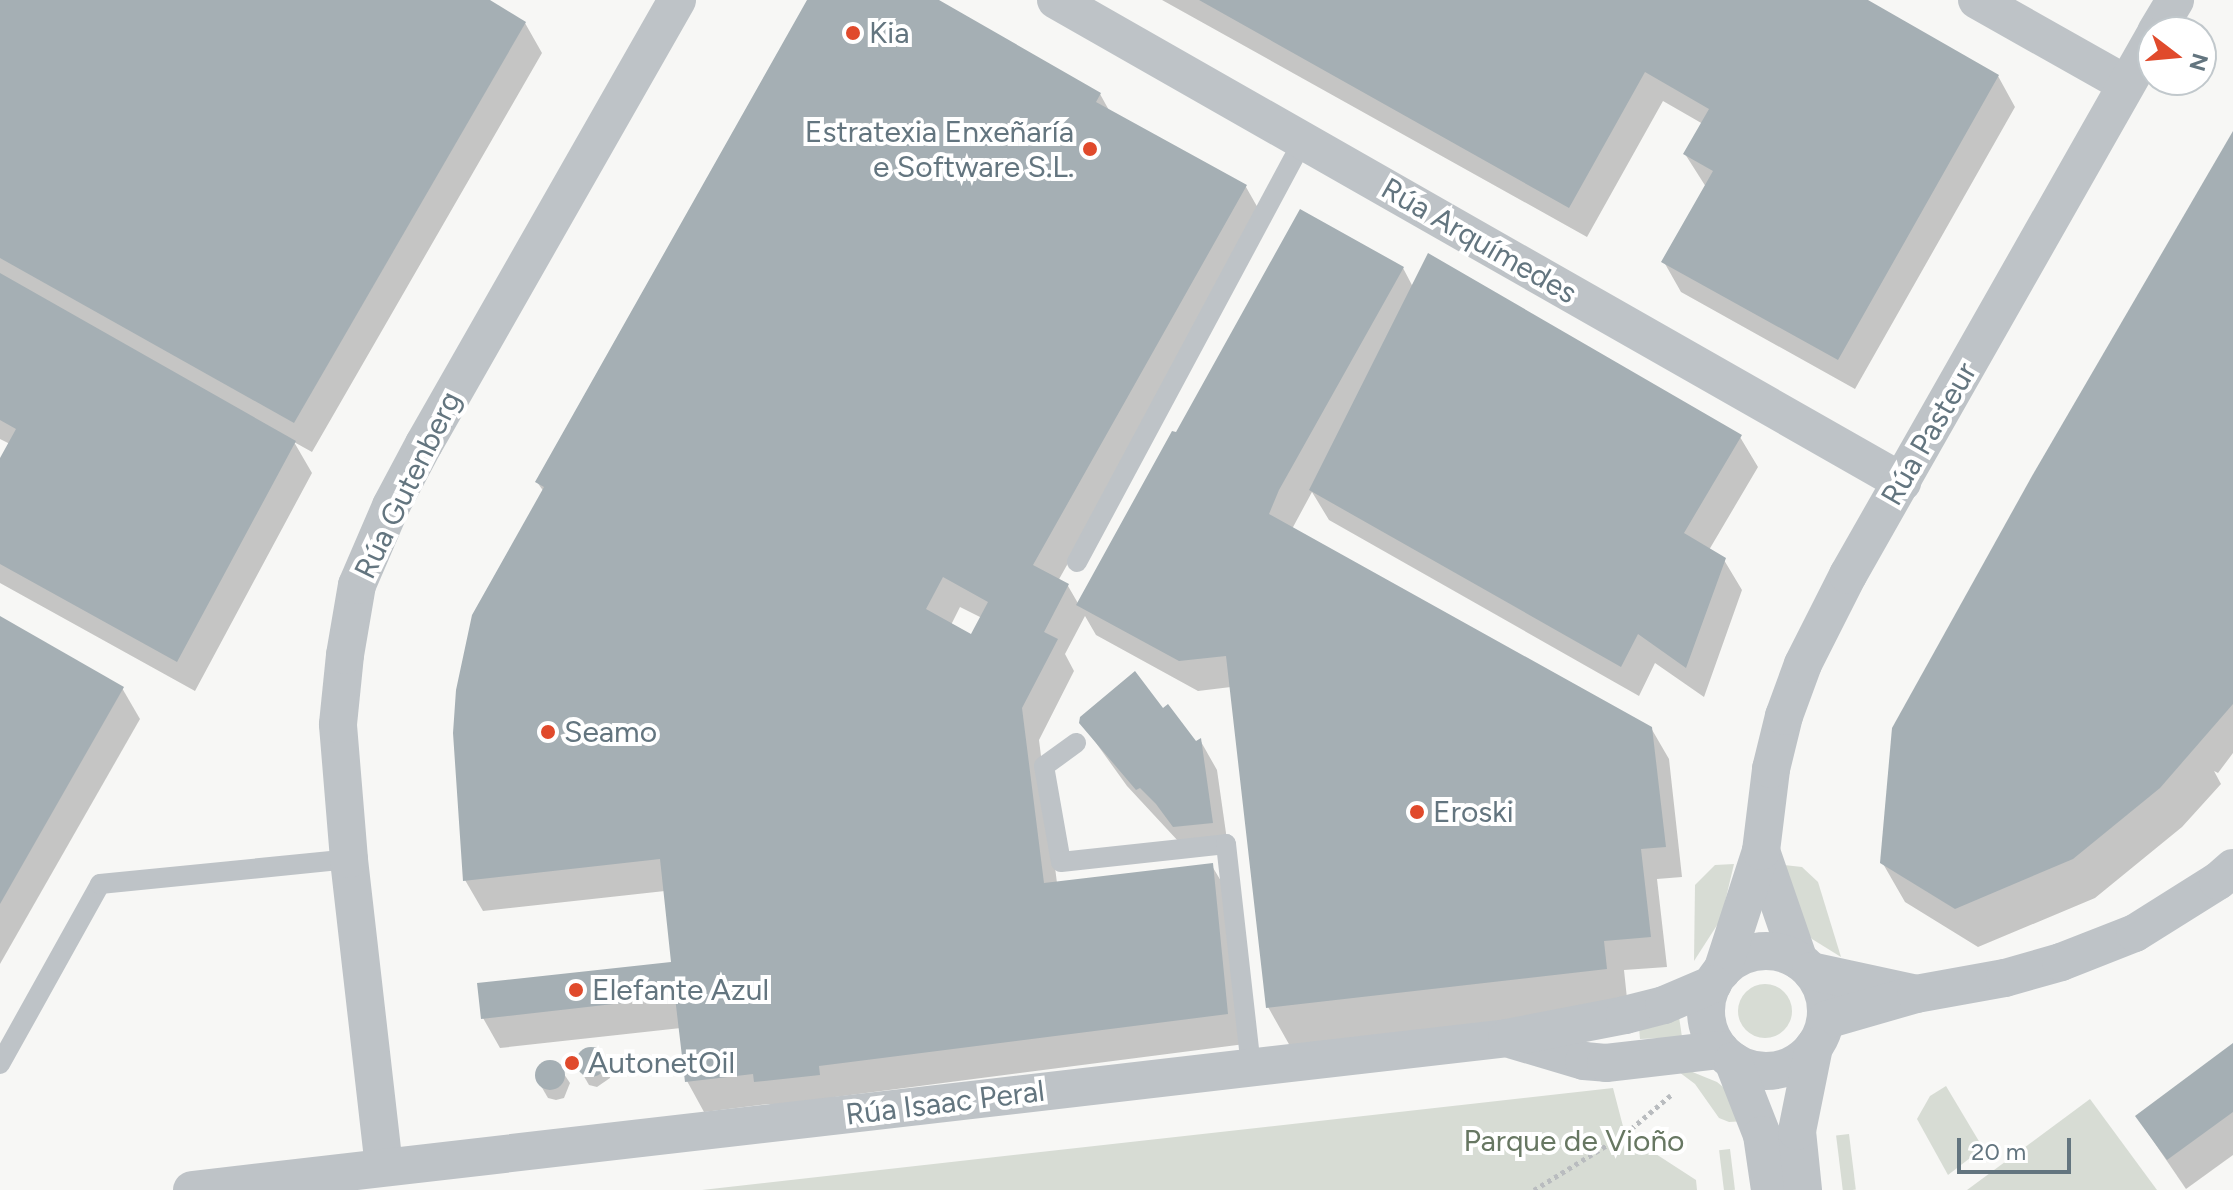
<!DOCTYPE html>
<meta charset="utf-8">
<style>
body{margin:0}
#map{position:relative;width:2233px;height:1190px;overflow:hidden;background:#f7f7f5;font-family:Figtree,sans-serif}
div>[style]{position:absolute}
.green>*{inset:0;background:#d7dcd4;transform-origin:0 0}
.round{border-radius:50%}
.shadow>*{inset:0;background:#0003}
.building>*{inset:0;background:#a5afb4}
.path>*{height:5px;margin-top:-2.5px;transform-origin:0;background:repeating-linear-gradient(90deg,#b9bcbf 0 4px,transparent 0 8px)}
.lane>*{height:20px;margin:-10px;padding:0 10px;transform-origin:10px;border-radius:10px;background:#bec3c7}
.street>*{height:38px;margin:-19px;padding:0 19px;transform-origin:19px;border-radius:19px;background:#bec3c7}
.street>.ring{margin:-19px;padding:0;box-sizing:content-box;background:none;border:38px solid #bec3c7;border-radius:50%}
.dots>*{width:22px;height:22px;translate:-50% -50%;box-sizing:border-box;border:4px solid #fff;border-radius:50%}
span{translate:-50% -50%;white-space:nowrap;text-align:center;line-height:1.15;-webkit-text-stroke:8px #fff;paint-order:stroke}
.poi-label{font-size:30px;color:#63757f}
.left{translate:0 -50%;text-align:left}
.right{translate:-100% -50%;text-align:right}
.street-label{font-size:30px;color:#63757f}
.park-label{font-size:30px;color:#677762}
.north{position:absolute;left:2137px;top:16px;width:80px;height:80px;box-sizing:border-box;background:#fff;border:2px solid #c1c8cc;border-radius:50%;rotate:106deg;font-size:22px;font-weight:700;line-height:32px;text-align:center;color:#63757f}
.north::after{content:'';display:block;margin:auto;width:28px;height:36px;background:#e04a2c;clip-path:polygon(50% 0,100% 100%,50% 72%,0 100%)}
.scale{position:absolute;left:1957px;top:1138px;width:114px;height:36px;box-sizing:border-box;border:4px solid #63757f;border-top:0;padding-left:10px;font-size:24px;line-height:28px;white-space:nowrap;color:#63757f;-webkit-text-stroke:6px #fff;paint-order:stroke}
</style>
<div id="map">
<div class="green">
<i style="clip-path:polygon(1734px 864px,1721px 919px,1694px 961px,1695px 885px,1715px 865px)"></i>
<i style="clip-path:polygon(1784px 865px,1802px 867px,1818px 882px,1841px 957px,1812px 939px,1803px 927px)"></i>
<i class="round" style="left:1738px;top:984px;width:54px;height:54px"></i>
<i style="clip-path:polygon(1678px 1010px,1682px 1037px,1640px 1039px,1639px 1027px)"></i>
<i style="clip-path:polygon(1675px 1069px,1690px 1071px,1717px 1082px,1728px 1091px,1746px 1121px,1729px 1122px,1719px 1118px,1695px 1084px)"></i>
<i style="clip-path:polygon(1946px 1086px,1983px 1148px,1948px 1175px,1917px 1119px,1930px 1096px)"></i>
<i style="clip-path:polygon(1613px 1088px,1625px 1134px,1696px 1180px,1697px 1190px,702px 1190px)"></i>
<i style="clip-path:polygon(2090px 1099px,2157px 1190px,1967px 1190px)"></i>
<i style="left:1849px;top:1134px;width:56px;height:13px;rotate:83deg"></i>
<i style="left:1730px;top:1149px;width:41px;height:11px;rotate:83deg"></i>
</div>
<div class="shadow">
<i style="clip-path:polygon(0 0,486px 0,525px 23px,542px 53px,312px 452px,294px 442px,312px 473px,195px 691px,0 583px,0 462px,10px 444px,0 439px)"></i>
<i style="clip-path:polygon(evenodd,809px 0,935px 0,1100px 94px,1110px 112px,1246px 187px,1263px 217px,1058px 581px,1068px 586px,1079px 605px,1177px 435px,1403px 268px,1413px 287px,1740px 437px,1758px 467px,1709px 550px,1724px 560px,1742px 590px,1704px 697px,1655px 663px,1639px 696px,1329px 520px,1312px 492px,1292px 529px,1651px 728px,1669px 759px,1682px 877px,1657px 879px,1667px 967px,1624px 970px,1628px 1008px,1290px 1046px,1268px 1007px,1231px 687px,1198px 691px,1096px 635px,1085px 616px,1065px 654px,1074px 671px,1039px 740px,1057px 883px,1212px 866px,1230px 896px,1245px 1044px,835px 1097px,836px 1105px,769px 1104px,704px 1112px,687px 1081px,681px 1028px,500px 1048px,483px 1018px,673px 964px,665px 891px,483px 911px,465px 880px,544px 492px,537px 482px,809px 0,960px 607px,982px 618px,971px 637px,951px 625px,960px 607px)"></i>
<i style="clip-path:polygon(1162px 0,1862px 0,1998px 76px,2015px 107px,1855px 389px,1681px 292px,1664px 262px,1706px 187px,1685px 154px,1703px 124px,1663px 101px,1587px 237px)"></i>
<i style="clip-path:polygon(2233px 135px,2233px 753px,2218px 773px,2214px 771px,2221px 784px,2182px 827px,2095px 898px,1978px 947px,1905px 902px,1882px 862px)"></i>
<i style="clip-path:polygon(0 618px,122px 688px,140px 719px,0 964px)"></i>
<i style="clip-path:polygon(1081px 722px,1195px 744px,1200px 740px,1217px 770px,1229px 854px,1192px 856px,1127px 786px)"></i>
<i style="clip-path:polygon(2233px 1046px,2233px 1155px,2186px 1189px,2137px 1117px)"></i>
<i style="clip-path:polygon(591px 1049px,611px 1070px,610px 1078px,597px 1087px,589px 1085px,578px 1066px,584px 1051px)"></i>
<i style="clip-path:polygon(551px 1062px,558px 1065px,570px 1083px,564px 1098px,556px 1100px,548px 1098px,537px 1079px,543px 1064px)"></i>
</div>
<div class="building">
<i style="clip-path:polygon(0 0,490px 0,526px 22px,294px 423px,0 258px)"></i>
<i style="clip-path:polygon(evenodd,807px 0,939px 0,1101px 93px,1096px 102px,1247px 185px,1033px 565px,1069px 584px,1044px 632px,1058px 639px,1022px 708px,1044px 883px,1213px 863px,1228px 1014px,819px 1066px,820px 1075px,754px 1082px,753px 1074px,685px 1082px,675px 997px,481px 1019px,477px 983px,671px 962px,660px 859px,463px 881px,453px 733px,456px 690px,472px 615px,544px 487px,535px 482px,807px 0,943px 577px,988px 602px,971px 634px,926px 609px,943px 577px)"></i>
<i style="clip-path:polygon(1199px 0,1868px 0,1999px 75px,1838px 360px,1661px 262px,1713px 171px,1683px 154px,1709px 109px,1645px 72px,1569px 208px)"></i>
<i style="clip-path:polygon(2233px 131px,2233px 704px,2160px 788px,2073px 859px,1955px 909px,1880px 863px,1892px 728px,2032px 476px)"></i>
<i style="clip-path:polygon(1300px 209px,1404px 267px,1279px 490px,1269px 514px,1652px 727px,1666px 847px,1641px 849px,1651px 937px,1604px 941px,1607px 969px,1266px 1008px,1226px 656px,1179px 661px,1076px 605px,1172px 431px,1176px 432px)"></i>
<i style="clip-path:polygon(1428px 253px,1742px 435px,1684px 533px,1726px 558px,1686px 668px,1638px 634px,1621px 667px,1309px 490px)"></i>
<i style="clip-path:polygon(0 273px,296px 441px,177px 662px,0 564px,0 458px,16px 429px,0 420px)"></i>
<i style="clip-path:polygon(0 616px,124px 687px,0 904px)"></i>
<i style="clip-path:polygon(1135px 671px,1163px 708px,1168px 704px,1196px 741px,1201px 738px,1213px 823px,1173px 827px,1156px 804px,1140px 788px,1136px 790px,1079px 723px,1080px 717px)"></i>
<i style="clip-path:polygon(2233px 1043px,2233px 1112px,2167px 1160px,2135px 1116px)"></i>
<i class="round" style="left:576px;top:1047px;width:30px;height:30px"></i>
<i class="round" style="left:535px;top:1060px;width:30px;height:30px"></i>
</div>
<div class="path">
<i style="left:1534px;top:1190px;width:107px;rotate:-31.6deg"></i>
<i style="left:1625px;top:1134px;width:60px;rotate:-40.3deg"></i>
</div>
<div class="lane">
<i style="left:1077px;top:562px;width:479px;rotate:-61.8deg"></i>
<i style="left:1076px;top:743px;width:39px;rotate:144deg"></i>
<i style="left:1044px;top:766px;width:97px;rotate:80deg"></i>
<i style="left:1061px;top:862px;width:166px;rotate:-6.2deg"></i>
<i style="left:1226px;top:844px;width:225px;rotate:83.6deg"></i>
<i style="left:0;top:1064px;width:206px;rotate:-60.9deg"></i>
<i style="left:100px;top:884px;width:250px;rotate:-5.7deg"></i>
</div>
<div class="street">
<i style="left:1056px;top:0;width:974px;rotate:29.67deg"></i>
<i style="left:1977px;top:0;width:171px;rotate:29.4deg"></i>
<i style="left:2156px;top:32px;width:37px;rotate:-59deg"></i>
<i style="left:1761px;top:851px;width:116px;rotate:70.9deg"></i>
<i class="ring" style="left:1706px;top:951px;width:82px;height:82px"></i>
<i style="left:1722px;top:971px;width:126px;rotate:-72deg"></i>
<i style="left:1761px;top:851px;width:83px;rotate:-83deg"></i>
<i style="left:1771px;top:769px;width:55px;rotate:-76.2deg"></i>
<i style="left:1784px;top:716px;width:55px;rotate:-69.9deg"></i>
<i style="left:1803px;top:664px;width:100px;rotate:-63.2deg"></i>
<i style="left:1848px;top:575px;width:618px;rotate:-60.4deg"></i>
<i style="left:1811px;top:971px;width:104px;rotate:12.2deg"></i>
<i style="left:1826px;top:1020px;width:94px;rotate:-16.1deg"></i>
<i style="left:1916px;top:994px;width:90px;rotate:-10.2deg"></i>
<i style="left:2005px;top:978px;width:58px;rotate:-15.9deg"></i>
<i style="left:2061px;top:962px;width:79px;rotate:-21.4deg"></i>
<i style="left:2135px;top:933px;width:98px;rotate:-32.1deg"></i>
<i style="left:2218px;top:881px;width:20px;rotate:-41deg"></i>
<i style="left:1513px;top:1040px;width:74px;rotate:16.5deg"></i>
<i style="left:1584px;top:1061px;width:22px;rotate:5deg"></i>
<i style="left:1606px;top:1063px;width:115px;rotate:-6.5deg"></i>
<i style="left:1733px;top:1061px;width:79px;rotate:68.6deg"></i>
<i style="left:1762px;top:1135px;width:56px;rotate:81.7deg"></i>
<i style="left:384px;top:1167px;width:310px;rotate:-96.5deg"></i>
<i style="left:349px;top:859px;width:135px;rotate:-94.7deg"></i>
<i style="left:338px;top:724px;width:69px;rotate:-84.2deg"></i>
<i style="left:345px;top:655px;width:71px;rotate:-80.3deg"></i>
<i style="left:357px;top:585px;width:86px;rotate:-66.7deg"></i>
<i style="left:391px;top:506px;width:70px;rotate:-62deg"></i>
<i style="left:424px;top:444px;width:511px;rotate:-60.32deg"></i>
<i style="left:192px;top:1190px;width:1324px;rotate:-6.59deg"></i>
<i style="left:1507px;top:1038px;width:120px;rotate:-11deg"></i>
<i style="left:1625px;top:1015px;width:40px;rotate:-14.4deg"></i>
<i style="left:1664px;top:1005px;width:53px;rotate:-23.2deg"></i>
<i style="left:1803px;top:1190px;width:59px;rotate:-95.8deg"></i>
<i style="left:1797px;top:1131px;width:86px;rotate:-78.6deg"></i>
</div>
<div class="dots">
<i style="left:853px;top:33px;background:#e04a2c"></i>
<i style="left:1090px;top:149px;background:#e04a2c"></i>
<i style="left:548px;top:732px;background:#e04a2c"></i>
<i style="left:1417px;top:812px;background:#e04a2c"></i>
<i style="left:576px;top:990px;background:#e04a2c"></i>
<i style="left:572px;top:1063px;background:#e04a2c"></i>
</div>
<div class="poi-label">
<span class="left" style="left:869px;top:33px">Kia</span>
<span class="right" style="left:1074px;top:149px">Estratexia Enxeñaría<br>e Software S.L.</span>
<span class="left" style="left:564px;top:732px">Seamo</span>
<span class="left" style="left:1433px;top:812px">Eroski</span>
<span class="left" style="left:592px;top:990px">Elefante Azul</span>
<span class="left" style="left:588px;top:1063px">AutonetOil</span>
</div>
<div class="street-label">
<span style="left:1479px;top:241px;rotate:30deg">Rúa Arquímedes</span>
<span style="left:1929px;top:434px;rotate:-60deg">Rúa Pasteur</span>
<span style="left:408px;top:485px;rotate:-64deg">Rúa Gutenberg</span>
<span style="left:945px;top:1103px;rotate:-7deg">Rúa Isaac Peral</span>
</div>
<div class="park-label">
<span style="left:1574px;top:1141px">Parque de Vioño</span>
</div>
<div class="north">N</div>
<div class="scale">20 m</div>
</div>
